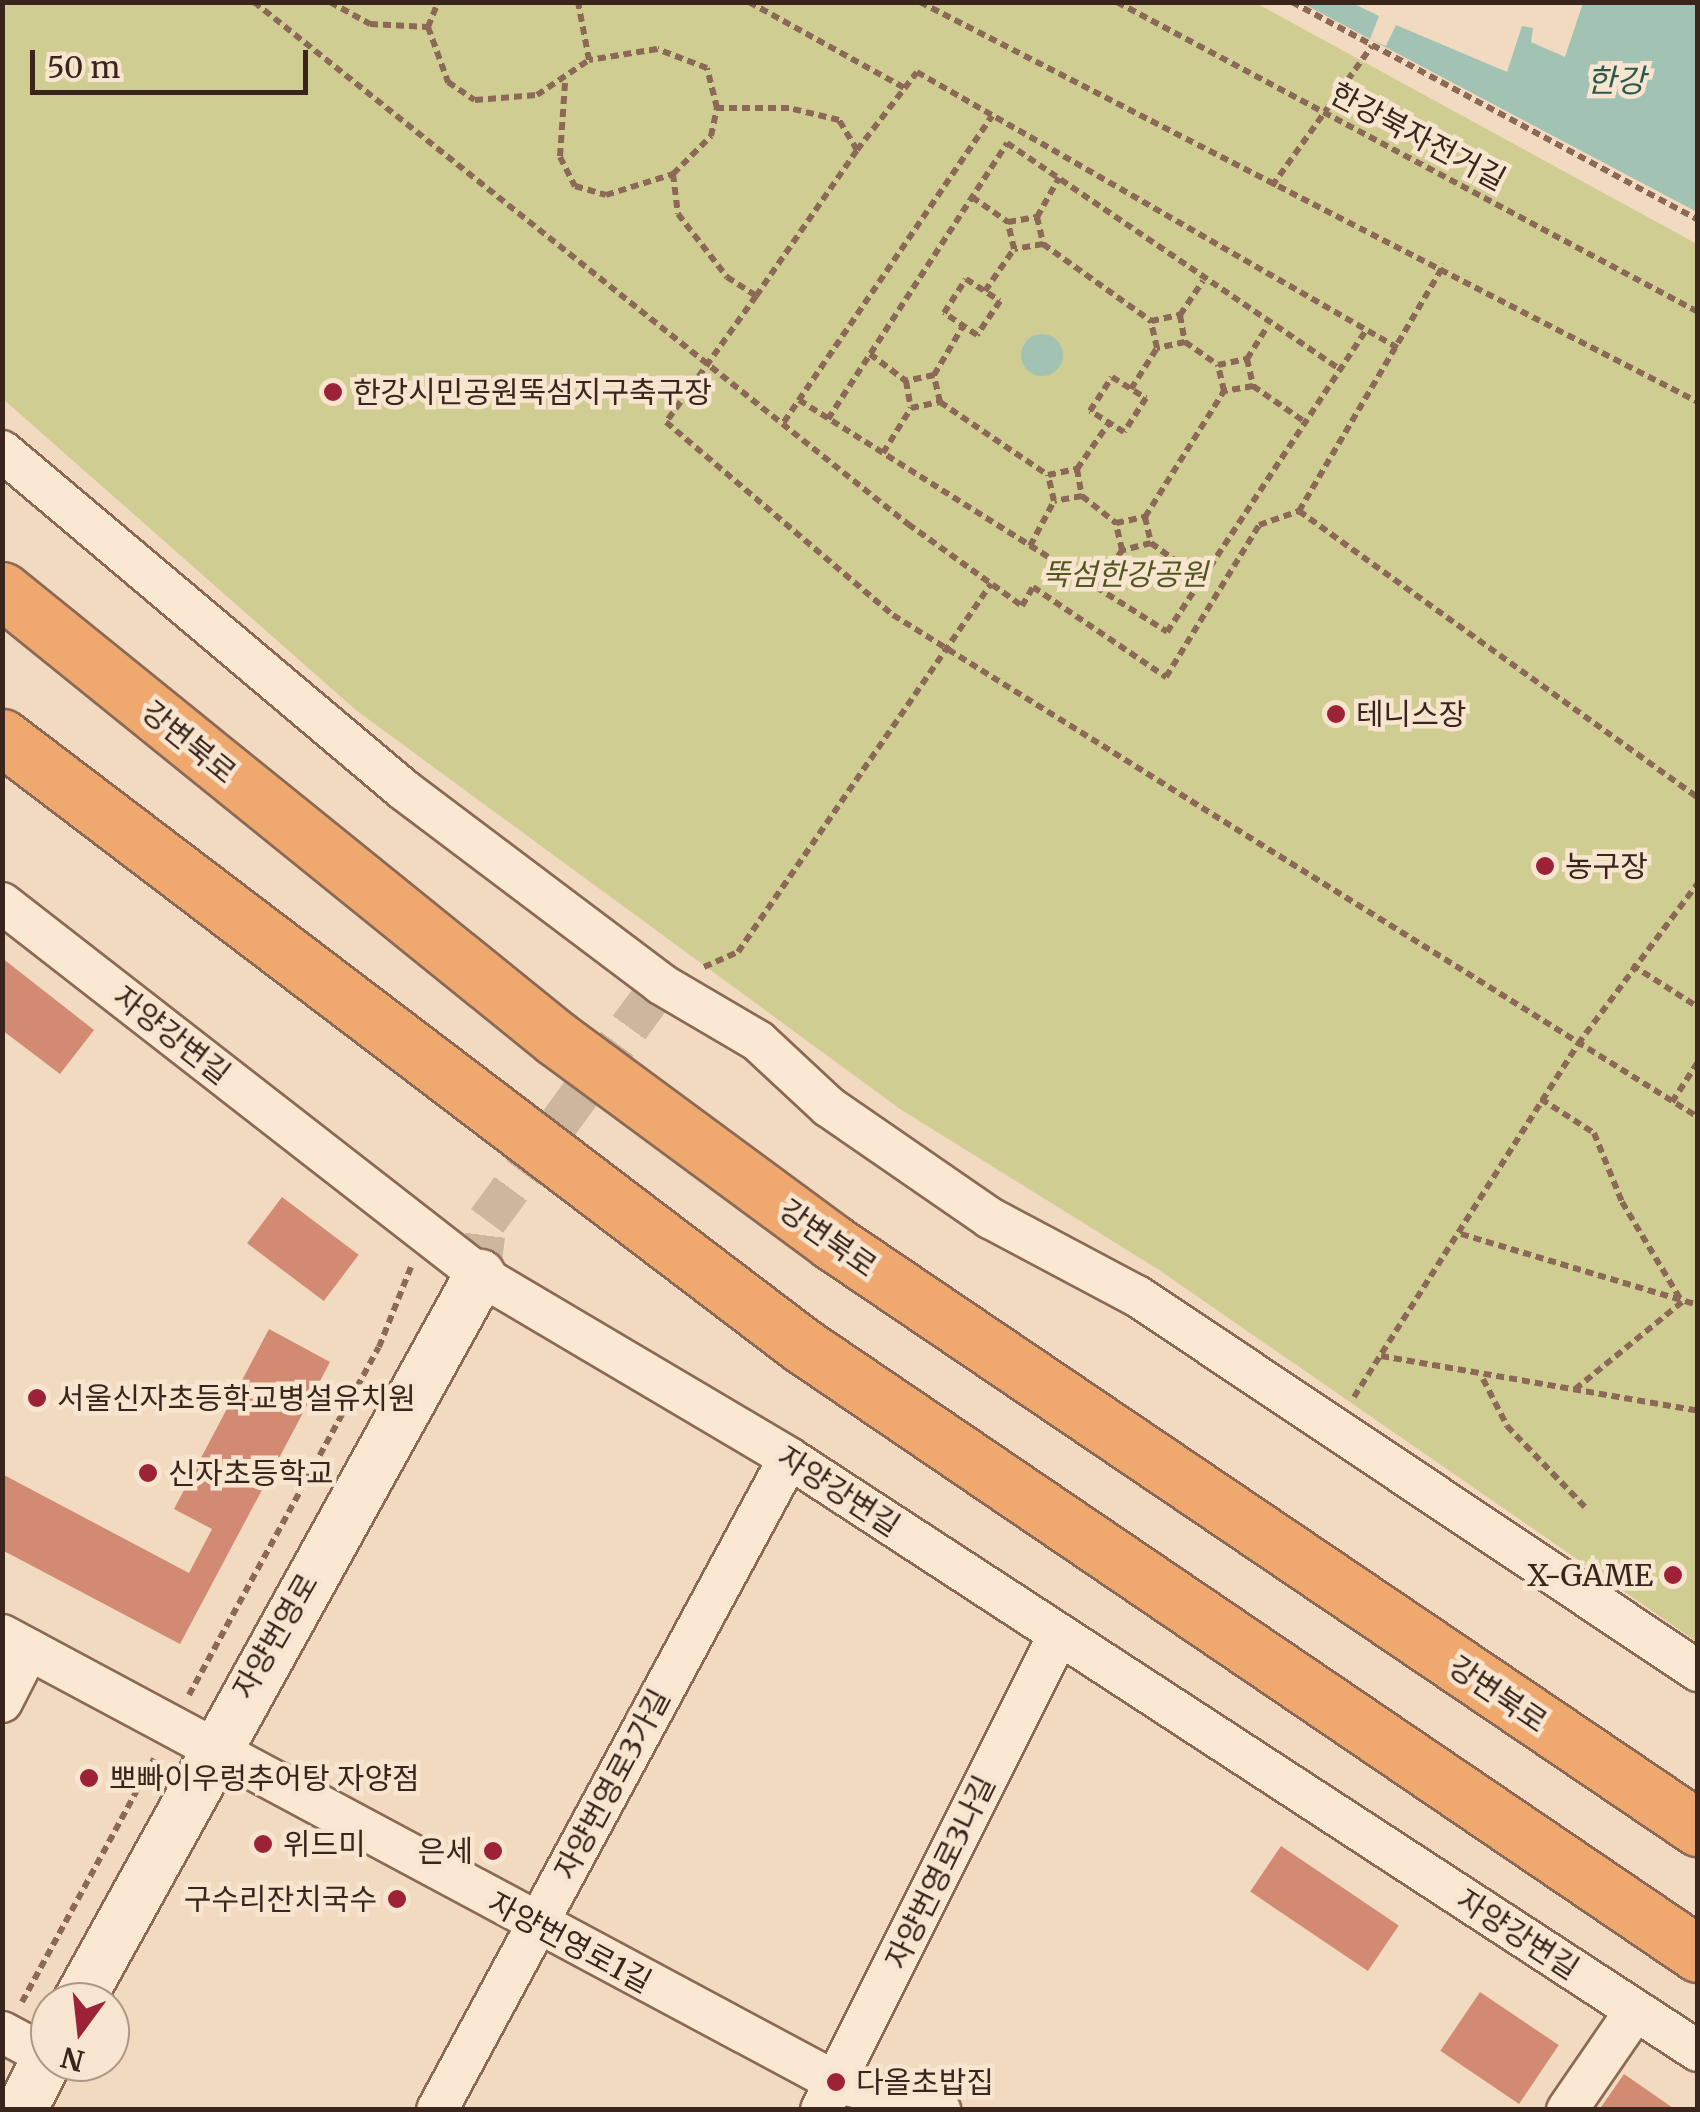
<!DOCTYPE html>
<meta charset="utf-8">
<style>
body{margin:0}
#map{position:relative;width:1700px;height:2112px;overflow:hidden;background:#f1dabf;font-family:Merriweather,"Noto Sans KR",serif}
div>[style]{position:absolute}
.green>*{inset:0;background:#d0cd92}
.water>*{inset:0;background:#a2c2b4}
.round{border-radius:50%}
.pier>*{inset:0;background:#f1dabf}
.building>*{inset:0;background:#d28a72;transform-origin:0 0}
.minor-tunnel>*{height:40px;margin-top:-20px;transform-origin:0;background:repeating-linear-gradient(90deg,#ccb69e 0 40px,transparent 0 60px)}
.path>*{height:6px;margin-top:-3px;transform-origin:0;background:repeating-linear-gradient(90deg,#8b6956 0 8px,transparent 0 13px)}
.roads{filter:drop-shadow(2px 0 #8b6956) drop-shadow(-2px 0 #8b6956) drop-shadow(0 2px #8b6956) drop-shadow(0 -2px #8b6956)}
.minor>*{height:40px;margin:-20px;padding:0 20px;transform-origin:20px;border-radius:20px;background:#fbe8d3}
.tertiary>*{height:50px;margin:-25px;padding:0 25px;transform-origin:25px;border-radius:25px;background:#fbe8d3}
.trunk>*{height:55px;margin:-27.5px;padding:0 27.5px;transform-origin:27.5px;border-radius:27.5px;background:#efa86e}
.dots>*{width:28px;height:28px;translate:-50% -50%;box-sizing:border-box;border:5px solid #f8e5cf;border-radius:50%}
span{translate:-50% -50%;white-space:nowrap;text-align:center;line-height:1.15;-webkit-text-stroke:9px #f8e5cf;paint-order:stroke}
.street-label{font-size:30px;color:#39251c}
.poi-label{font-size:30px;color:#39251c}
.left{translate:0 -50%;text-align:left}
.right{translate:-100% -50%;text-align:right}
.park-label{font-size:30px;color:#525721;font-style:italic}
.water-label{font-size:32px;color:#2a5a4f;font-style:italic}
.frame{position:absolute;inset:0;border:5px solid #39251c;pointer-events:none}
.north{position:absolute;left:30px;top:1982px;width:100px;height:100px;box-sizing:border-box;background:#f8e5cf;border:2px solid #ac9887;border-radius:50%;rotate:195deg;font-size:28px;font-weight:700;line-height:40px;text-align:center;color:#39251c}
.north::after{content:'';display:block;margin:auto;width:35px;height:45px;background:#9e2237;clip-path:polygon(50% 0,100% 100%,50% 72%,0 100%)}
.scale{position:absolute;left:30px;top:50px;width:278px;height:45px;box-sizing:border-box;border:5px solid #39251c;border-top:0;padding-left:12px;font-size:30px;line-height:35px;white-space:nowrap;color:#39251c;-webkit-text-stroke:8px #f8e5cf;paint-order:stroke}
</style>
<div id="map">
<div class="green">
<i style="clip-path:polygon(3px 3px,1256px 3px,1697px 244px,1697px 1642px,1159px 1270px,900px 1109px,357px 711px,3px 399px)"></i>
</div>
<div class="water">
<i style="clip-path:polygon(1302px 3px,1697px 3px,1697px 212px,1608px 165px)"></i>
<i class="round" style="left:1021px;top:334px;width:42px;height:42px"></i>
</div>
<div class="pier">
<i style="clip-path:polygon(1352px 3px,1583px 3px,1565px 57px,1531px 42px,1533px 28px,1522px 26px,1507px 72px,1396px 25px,1386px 46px,1370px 39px,1379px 16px)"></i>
</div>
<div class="building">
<i style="clip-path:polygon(2px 958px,94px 1030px,60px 1074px,2px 1030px)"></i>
<i style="left:282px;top:1197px;width:96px;height:58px;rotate:37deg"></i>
<i style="clip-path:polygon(269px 1329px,330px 1362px,180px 1644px,2px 1550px,2px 1474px,189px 1573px,212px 1529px,174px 1509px)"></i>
<i style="left:1281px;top:1846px;width:142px;height:55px;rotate:34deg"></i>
<i style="left:1480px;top:1992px;width:95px;height:71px;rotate:34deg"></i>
<i style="clip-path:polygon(1624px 2074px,1676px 2110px,1599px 2110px)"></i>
</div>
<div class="minor-tunnel">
<i style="left:480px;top:1275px;width:54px;rotate:-82.6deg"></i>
<i style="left:487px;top:1221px;width:294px;rotate:-53.7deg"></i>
</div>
<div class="path">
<i style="left:254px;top:2px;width:837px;rotate:38.6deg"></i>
<i style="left:908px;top:524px;width:140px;rotate:35.7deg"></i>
<i style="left:1022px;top:606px;width:22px;rotate:-60deg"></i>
<i style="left:1033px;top:587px;width:161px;rotate:34.1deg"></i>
<i style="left:1166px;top:677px;width:178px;rotate:-58.5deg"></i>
<i style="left:1259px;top:525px;width:42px;rotate:-19.3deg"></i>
<i style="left:1299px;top:511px;width:286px;rotate:-59.5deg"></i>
<i style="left:330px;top:2px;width:46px;rotate:28.8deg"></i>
<i style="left:370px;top:24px;width:58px;rotate:3deg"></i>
<i style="left:428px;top:27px;width:27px;rotate:-68deg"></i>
<i style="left:749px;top:2px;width:178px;rotate:28.9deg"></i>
<i style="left:920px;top:2px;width:875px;rotate:27.21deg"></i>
<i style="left:1117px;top:2px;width:659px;rotate:28.08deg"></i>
<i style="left:1292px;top:2px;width:461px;rotate:28.2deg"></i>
<i style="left:428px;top:27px;width:59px;rotate:70deg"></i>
<i style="left:448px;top:82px;width:32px;rotate:34deg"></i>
<i style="left:475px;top:100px;width:62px;rotate:-4.6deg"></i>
<i style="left:537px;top:95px;width:63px;rotate:-33.9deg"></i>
<i style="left:589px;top:60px;width:59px;rotate:-100.7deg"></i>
<i style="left:565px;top:83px;width:74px;rotate:93.9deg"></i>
<i style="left:560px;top:157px;width:33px;rotate:63deg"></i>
<i style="left:575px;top:186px;width:32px;rotate:16deg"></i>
<i style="left:606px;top:195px;width:70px;rotate:-17.4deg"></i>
<i style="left:673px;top:174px;width:54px;rotate:-45deg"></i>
<i style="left:711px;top:136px;width:29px;rotate:-78deg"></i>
<i style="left:717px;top:108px;width:41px;rotate:-104deg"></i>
<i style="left:707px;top:68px;width:53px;rotate:-159.2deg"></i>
<i style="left:657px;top:49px;width:69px;rotate:170.8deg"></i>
<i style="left:857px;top:150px;width:98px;rotate:-52.4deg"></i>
<i style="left:917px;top:72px;width:555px;rotate:29.85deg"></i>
<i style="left:673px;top:174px;width:40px;rotate:82.9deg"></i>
<i style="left:678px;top:214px;width:80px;rotate:52.1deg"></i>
<i style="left:727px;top:277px;width:35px;rotate:33deg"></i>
<i style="left:756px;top:296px;width:178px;rotate:-55.3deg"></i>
<i style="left:857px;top:150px;width:35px;rotate:-121deg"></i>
<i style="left:839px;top:120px;width:51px;rotate:-166.5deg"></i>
<i style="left:789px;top:108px;width:72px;rotate:180deg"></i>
<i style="left:1272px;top:186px;width:172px;rotate:-54.5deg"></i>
<i style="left:972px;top:197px;width:44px;rotate:34.8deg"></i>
<i style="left:1037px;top:217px;width:45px;rotate:-60.6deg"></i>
<i style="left:1043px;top:244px;width:29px;rotate:170deg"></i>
<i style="left:1014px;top:249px;width:28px;rotate:-103deg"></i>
<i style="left:1008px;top:222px;width:29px;rotate:-10deg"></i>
<i style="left:1037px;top:217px;width:28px;rotate:77deg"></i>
<i style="left:1043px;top:244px;width:133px;rotate:35.5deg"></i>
<i style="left:966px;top:279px;width:40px;rotate:32.9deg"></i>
<i style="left:1000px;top:301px;width:41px;rotate:124.1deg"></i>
<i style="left:977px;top:335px;width:40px;rotate:-146deg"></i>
<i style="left:944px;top:313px;width:40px;rotate:-57.1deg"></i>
<i style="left:985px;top:291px;width:51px;rotate:-55.4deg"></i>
<i style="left:756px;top:296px;width:155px;rotate:125.5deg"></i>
<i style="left:666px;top:422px;width:298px;rotate:40.4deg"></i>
<i style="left:893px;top:615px;width:949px;rotate:31.95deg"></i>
<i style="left:1180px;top:315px;width:41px;rotate:-55.9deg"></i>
<i style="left:1185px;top:342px;width:29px;rotate:168deg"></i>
<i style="left:1157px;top:348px;width:28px;rotate:-103deg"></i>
<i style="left:1151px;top:321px;width:30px;rotate:-12deg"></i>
<i style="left:1180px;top:315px;width:27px;rotate:80deg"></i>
<i style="left:1185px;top:342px;width:40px;rotate:34.9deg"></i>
<i style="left:870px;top:354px;width:45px;rotate:36.9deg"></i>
<i style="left:1247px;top:359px;width:39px;rotate:-58deg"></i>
<i style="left:934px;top:375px;width:57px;rotate:-59.4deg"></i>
<i style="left:1112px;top:377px;width:40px;rotate:32deg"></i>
<i style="left:1146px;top:398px;width:40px;rotate:122.9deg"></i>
<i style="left:1124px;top:432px;width:40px;rotate:-148deg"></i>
<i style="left:1090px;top:411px;width:40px;rotate:-57.1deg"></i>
<i style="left:1253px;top:386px;width:29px;rotate:170deg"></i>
<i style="left:1224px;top:391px;width:27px;rotate:-103deg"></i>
<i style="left:1218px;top:365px;width:30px;rotate:-12deg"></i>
<i style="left:1247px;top:359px;width:28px;rotate:77deg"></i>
<i style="left:1253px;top:386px;width:63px;rotate:34.7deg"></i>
<i style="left:1131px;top:389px;width:49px;rotate:-57.6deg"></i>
<i style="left:799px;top:400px;width:435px;rotate:32.2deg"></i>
<i style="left:1167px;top:632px;width:362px;rotate:-56.6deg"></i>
<i style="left:940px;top:402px;width:28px;rotate:-103deg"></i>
<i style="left:934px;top:375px;width:29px;rotate:168deg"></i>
<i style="left:906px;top:381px;width:27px;rotate:80deg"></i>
<i style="left:911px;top:408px;width:30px;rotate:-12deg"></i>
<i style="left:940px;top:402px;width:130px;rotate:34.1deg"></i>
<i style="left:828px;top:419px;width:329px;rotate:-57deg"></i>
<i style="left:1007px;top:143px;width:402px;rotate:34.2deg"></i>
<i style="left:784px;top:422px;width:370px;rotate:-55.8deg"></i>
<i style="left:883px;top:453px;width:53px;rotate:-58.1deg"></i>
<i style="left:1077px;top:469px;width:56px;rotate:-55.2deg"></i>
<i style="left:1082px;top:496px;width:28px;rotate:170deg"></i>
<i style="left:1054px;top:501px;width:27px;rotate:-103deg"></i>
<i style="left:1048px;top:475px;width:30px;rotate:-12deg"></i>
<i style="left:1077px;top:469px;width:27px;rotate:80deg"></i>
<i style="left:1082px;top:496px;width:43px;rotate:38.5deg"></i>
<i style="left:1299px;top:511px;width:491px;rotate:35.7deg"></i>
<i style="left:1145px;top:517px;width:149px;rotate:-57.9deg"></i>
<i style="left:1151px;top:543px;width:30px;rotate:166deg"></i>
<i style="left:1122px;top:550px;width:28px;rotate:-103deg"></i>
<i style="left:1116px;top:523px;width:30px;rotate:-12deg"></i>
<i style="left:1145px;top:517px;width:27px;rotate:77deg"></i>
<i style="left:1151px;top:543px;width:63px;rotate:36deg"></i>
<i style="left:1030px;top:546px;width:51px;rotate:-61.9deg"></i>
<i style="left:1098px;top:589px;width:46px;rotate:-58.4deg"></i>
<i style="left:1632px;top:965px;width:78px;rotate:32.5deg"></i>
<i style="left:704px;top:967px;width:37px;rotate:-24deg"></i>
<i style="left:738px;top:952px;width:447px;rotate:-55.5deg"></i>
<i style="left:1541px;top:1099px;width:63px;rotate:32.7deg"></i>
<i style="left:1594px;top:1133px;width:74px;rotate:67.9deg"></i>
<i style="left:1622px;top:1202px;width:117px;rotate:59deg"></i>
<i style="left:1682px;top:1302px;width:139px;rotate:140.8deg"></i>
<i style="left:1672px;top:1102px;width:48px;rotate:-57deg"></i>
<i style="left:1461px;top:1234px;width:247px;rotate:16.7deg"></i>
<i style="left:1381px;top:1356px;width:322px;rotate:9.8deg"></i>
<i style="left:1483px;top:1379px;width:53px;rotate:62.9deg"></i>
<i style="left:1507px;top:1426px;width:115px;rotate:46.1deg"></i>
<i style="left:1354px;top:1397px;width:418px;rotate:-57.6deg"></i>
<i style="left:1578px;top:1044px;width:201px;rotate:-53.3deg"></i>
<i style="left:189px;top:1695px;width:396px;rotate:-61.4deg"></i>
<i style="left:379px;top:1347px;width:86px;rotate:-68.2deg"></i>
<i style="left:22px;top:2002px;width:277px;rotate:-61.5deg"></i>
</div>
<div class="roads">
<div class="minor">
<i style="left:2px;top:451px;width:526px;rotate:40.14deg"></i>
<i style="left:404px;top:790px;width:322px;rotate:37deg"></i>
<i style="left:661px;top:984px;width:113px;rotate:30.4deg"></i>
<i style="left:758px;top:1041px;width:97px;rotate:42.9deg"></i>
<i style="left:829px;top:1107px;width:196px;rotate:34.6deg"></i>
<i style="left:990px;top:1218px;width:166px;rotate:28deg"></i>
<i style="left:1137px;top:1296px;width:675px;rotate:33.76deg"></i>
<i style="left:2px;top:903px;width:606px;rotate:37.89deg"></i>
<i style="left:480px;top:1275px;width:359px;rotate:30.6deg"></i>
<i style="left:789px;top:1458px;width:1085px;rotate:33.12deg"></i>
<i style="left:2px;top:1635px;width:946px;rotate:28.19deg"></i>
<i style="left:836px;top:2082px;width:108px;rotate:15.1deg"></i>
<i style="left:2px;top:1702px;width:59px;rotate:-63deg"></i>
<i style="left:2px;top:2032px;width:53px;rotate:28deg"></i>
<i style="left:437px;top:2110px;width:741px;rotate:-61.64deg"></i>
<i style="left:821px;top:2110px;width:532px;rotate:-63.43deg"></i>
<i style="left:1567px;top:2110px;width:120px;rotate:-55.5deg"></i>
</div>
<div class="tertiary">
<i style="left:78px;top:2002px;width:831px;rotate:-61.06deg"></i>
<i style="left:21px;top:2110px;width:63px;rotate:-62.6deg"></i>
</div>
<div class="trunk">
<i style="left:2px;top:590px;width:714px;rotate:38.97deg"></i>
<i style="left:557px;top:1039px;width:342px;rotate:36.4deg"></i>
<i style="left:832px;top:1242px;width:1046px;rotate:34.09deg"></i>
<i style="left:2px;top:737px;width:1006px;rotate:37.25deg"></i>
<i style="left:803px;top:1346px;width:1082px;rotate:34.19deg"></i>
</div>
</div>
<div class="dots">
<i style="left:333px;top:392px;background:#9e2237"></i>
<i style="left:1336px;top:714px;background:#9e2237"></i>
<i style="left:1545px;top:866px;background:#9e2237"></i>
<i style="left:37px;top:1398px;background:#9e2237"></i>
<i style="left:148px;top:1473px;background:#9e2237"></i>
<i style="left:1673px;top:1575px;background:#9e2237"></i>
<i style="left:89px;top:1778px;background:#9e2237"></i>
<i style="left:263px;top:1844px;background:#9e2237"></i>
<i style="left:493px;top:1851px;background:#9e2237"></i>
<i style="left:397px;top:1899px;background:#9e2237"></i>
<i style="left:836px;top:2082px;background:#9e2237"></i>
</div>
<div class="street-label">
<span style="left:1418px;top:136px;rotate:28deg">한강북자전거길</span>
<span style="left:189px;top:742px;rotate:39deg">강변북로</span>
<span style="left:172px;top:1035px;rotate:38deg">자양강변길</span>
<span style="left:828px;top:1238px;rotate:35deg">강변북로</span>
<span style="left:839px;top:1491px;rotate:33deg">자양강변길</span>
<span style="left:275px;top:1636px;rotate:-60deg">자양번영로</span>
<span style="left:1498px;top:1694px;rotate:34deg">강변북로</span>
<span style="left:612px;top:1784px;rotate:-62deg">자양번영로3가길</span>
<span style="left:940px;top:1872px;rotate:-64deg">자양번영로3나길</span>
<span style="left:1518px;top:1934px;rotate:33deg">자양강변길</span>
<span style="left:570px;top:1942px;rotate:28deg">자양번영로1길</span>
</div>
<div class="poi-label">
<span class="left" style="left:353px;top:392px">한강시민공원뚝섬지구축구장</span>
<span class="left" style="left:1356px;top:714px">테니스장</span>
<span class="left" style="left:1565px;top:866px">농구장</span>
<span class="left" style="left:57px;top:1398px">서울신자초등학교병설유치원</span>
<span class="left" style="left:168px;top:1473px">신자초등학교</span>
<span class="right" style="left:1653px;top:1575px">X-GAME</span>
<span class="left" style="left:109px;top:1778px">뽀빠이우렁추어탕 자양점</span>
<span class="left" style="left:283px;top:1844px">위드미</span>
<span class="right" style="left:473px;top:1851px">은세</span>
<span class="right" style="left:377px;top:1899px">구수리잔치국수</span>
<span class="left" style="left:856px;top:2082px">다올초밥집</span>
</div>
<div class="park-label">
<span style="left:1125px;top:574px">뚝섬한강공원</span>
</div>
<div class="water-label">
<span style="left:1616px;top:81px">한강</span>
</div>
<div class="frame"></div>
<div class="north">N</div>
<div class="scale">50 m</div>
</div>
